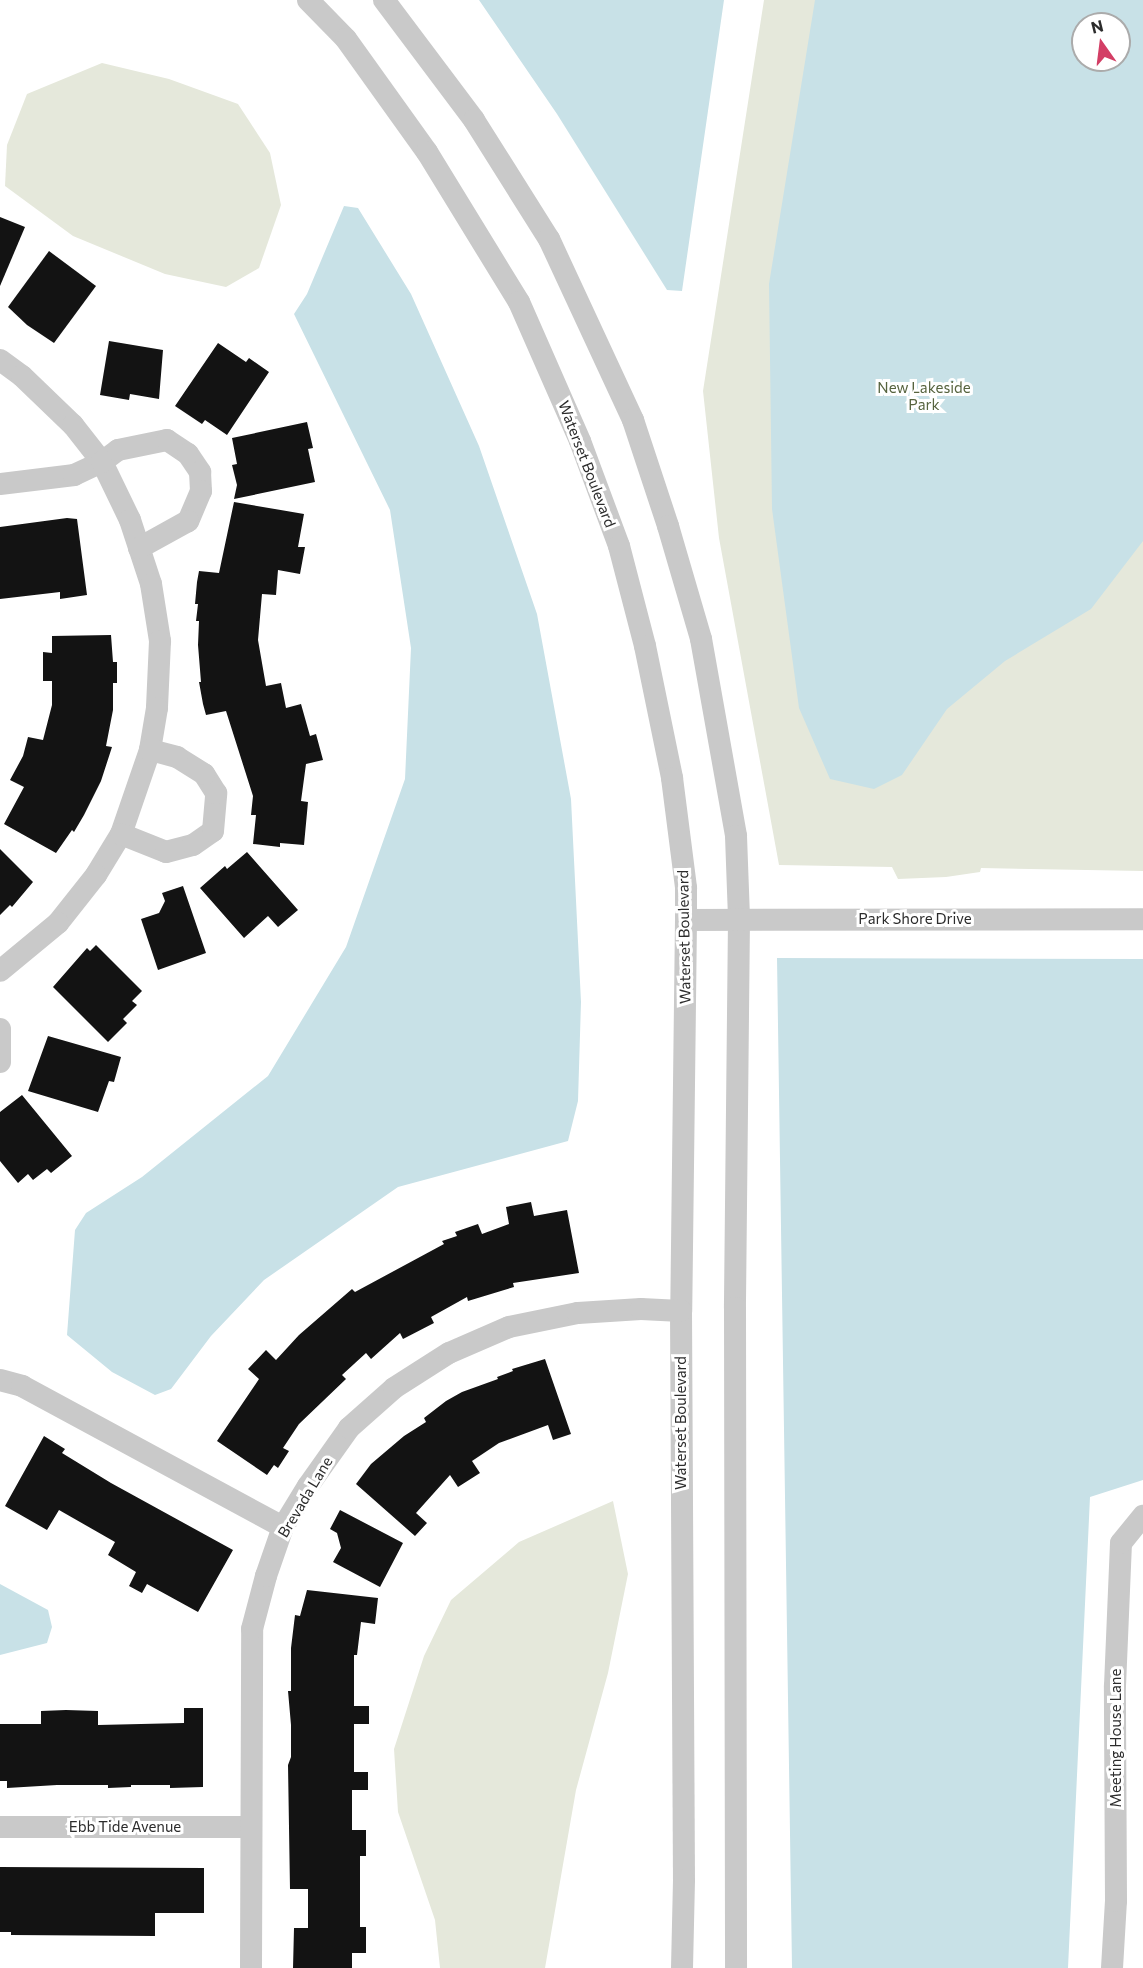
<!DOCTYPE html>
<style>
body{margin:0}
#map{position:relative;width:1143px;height:1968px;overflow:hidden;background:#fff;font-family:Commissioner,sans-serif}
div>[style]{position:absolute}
.green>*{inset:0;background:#e5e8db}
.water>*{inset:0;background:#c8e1e7}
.building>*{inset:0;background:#131313}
.minor>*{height:22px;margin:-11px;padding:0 11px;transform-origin:11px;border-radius:11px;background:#c9c9c9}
span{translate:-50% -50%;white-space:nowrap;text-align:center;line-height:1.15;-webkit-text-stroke:6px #fff;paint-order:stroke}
.park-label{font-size:15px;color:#56633e}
.street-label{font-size:15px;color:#2c2c2c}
.north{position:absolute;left:1071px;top:12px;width:60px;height:60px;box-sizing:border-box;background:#fff;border:2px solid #ababab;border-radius:50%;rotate:346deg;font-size:16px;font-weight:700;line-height:24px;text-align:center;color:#2c2c2c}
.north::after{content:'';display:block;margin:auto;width:21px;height:27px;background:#d33e65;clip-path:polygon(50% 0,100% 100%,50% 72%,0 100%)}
</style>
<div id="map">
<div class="green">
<i style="clip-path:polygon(evenodd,764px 0,1143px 0,1143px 871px,981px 868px,980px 872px,946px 877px,898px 879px,892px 867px,779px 865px,719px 538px,703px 391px,764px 0,1083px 24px,1119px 24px,1119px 60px,1083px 60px,1083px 24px)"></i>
<i style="clip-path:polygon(102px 63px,169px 79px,238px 104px,270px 153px,281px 205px,259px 268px,226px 287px,165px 274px,73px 236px,5px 186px,7px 145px,27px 94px)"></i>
<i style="clip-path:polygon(613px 1501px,628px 1574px,608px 1673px,576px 1790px,545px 1968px,440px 1968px,435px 1920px,398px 1812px,394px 1749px,424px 1656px,451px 1600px,519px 1542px)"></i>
</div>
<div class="water">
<i style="clip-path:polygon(479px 0,724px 0,682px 291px,667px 290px,557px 114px)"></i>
<i style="clip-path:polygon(evenodd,815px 0,1143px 0,1143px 541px,1091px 609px,1005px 661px,947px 709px,902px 775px,874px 789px,830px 779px,799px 708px,772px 509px,769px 284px,815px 0,1083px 24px,1119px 24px,1119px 60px,1083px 60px,1083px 24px)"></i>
<i style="clip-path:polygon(344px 206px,358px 208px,411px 294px,479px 446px,537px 614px,571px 799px,581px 1002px,578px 1101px,568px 1141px,398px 1187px,264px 1280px,211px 1336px,171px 1389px,155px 1395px,112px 1372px,67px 1335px,75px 1230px,86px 1213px,142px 1177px,268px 1076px,346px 947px,405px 779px,411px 648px,390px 510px,294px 314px,307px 294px)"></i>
<i style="clip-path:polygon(777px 958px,1143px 959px,1143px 1480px,1090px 1497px,1068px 1968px,792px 1968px)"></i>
<i style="clip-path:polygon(0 1584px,48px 1610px,52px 1627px,47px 1643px,0 1655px)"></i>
</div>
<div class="building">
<i style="clip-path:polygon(0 217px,25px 227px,0 286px)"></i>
<i style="clip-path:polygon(49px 251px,96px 286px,54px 343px,27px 325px,8px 307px)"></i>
<i style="clip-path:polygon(109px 341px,163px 350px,159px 399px,130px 394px,129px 400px,100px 395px)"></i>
<i style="clip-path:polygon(218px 343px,246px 362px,249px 358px,269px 372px,227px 435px,205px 420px,202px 424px,175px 406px)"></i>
<i style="clip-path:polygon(307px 422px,313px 448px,308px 449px,315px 482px,234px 499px,237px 485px,232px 465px,237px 464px,232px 438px)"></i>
<i style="clip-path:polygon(234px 502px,304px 514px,298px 547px,305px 547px,300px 574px,278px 570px,276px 595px,262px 594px,258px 640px,266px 686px,281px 683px,286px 708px,301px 704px,310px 736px,316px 734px,323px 760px,306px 764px,301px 801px,308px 802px,304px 845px,280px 843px,280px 847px,253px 844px,256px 815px,251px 815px,253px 796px,226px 711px,206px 715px,203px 704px,199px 682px,201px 682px,198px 645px,199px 621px,196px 621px,198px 604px,195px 604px,197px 582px,199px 571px,219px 573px)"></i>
<i style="clip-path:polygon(67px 518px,77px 519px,87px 595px,60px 599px,60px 592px,0 599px,0 527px)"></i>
<i style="clip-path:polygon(111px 635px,113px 662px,117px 662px,117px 683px,113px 683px,113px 710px,106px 746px,112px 747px,101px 781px,84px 815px,74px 832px,72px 830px,56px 853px,4px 824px,24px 787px,10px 780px,23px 756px,28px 737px,43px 740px,52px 705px,52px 681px,43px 681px,43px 652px,52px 653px,52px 636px)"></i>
<i style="clip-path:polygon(0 849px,33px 882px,12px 907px,10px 905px,0 915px)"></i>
<i style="clip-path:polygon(247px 852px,298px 910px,278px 927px,268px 916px,244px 938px,200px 888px,225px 866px,227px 869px)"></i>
<i style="clip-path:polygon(183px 886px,206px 953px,158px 970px,141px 919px,159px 913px,165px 901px,162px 893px)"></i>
<i style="clip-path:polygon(96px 945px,142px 991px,132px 1001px,137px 1005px,123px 1019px,127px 1023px,108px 1042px,53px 987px,87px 948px,90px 951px)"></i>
<i style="clip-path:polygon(48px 1036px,121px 1057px,114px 1082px,109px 1081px,98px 1112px,28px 1091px)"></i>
<i style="clip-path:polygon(22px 1095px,72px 1156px,51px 1173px,47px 1169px,33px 1180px,28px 1174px,18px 1183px,0 1161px,0 1112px)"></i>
<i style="clip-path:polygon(531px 1202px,534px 1216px,567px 1210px,579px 1273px,513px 1283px,514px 1287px,468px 1301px,467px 1297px,431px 1317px,434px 1323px,403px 1339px,400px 1333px,371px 1359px,366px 1353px,342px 1375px,346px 1379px,299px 1424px,283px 1448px,289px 1451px,278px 1468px,274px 1465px,267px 1475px,217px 1441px,259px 1379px,248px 1369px,266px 1350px,276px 1360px,299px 1335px,352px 1289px,355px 1292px,444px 1244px,442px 1241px,457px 1236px,455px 1232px,478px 1224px,482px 1234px,509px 1224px,506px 1207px)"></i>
<i style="clip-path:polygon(545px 1359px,571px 1434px,553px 1440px,548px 1425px,499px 1443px,472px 1461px,480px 1473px,458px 1487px,450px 1475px,416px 1513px,427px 1523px,415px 1536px,356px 1484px,371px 1464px,404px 1436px,426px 1422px,424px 1418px,446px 1401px,462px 1392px,498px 1379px,497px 1377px,513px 1371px,512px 1369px)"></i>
<i style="clip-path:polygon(44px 1436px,65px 1449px,62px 1453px,111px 1483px,233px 1550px,198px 1612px,147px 1584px,142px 1593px,129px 1586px,136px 1572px,108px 1555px,115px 1542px,59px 1510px,47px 1530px,5px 1506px)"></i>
<i style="clip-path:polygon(340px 1510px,403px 1543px,380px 1587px,333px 1562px,341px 1548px,337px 1533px,330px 1529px)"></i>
<i style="clip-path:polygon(307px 1590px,378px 1598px,375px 1624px,361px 1622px,357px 1655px,354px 1655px,354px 1706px,369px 1706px,369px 1724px,354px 1724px,354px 1772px,368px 1772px,368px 1790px,352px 1790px,352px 1830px,366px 1830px,366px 1856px,360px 1856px,360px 1927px,366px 1927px,366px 1953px,352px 1953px,352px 1968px,293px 1968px,294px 1928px,308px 1928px,308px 1889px,290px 1889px,288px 1765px,291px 1757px,291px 1725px,288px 1691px,291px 1691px,291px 1648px,295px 1615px,300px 1616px)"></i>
<i style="clip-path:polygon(184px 1708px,203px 1708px,203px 1787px,170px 1788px,170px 1785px,131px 1785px,131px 1787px,108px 1788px,108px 1785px,57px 1785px,7px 1788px,7px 1781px,0 1781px,0 1724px,41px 1724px,41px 1711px,66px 1710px,98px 1711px,98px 1725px,184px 1723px)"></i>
<i style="clip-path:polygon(0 1867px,204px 1868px,204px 1913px,155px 1913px,155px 1936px,11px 1935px,11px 1932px,0 1932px)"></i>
</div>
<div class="minor">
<i style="left:308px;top:0;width:54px;rotate:45.7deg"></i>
<i style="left:346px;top:39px;width:139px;rotate:54.4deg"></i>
<i style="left:427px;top:152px;width:176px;rotate:58.5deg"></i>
<i style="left:519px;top:302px;width:152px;rotate:66.3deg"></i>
<i style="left:580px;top:441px;width:112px;rotate:69.6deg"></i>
<i style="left:619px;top:546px;width:103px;rotate:75.4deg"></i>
<i style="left:645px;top:646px;width:135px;rotate:78.4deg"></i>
<i style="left:672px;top:778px;width:111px;rotate:82.7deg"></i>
<i style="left:686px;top:888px;width:32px;rotate:90deg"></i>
<i style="left:686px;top:920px;width:391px;rotate:90.7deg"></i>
<i style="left:681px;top:1311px;width:569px;rotate:89.7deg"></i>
<i style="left:684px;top:1880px;width:88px;rotate:91.3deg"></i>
<i style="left:384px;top:0;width:150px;rotate:53.1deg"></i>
<i style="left:474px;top:120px;width:141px;rotate:57.8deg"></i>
<i style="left:549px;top:239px;width:200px;rotate:65.1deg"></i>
<i style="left:633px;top:420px;width:112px;rotate:71.7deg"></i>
<i style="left:668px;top:526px;width:118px;rotate:73.7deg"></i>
<i style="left:701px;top:639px;width:200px;rotate:79.9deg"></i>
<i style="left:736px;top:836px;width:83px;rotate:87.9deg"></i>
<i style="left:739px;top:919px;width:389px;rotate:90.6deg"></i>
<i style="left:735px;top:1308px;width:660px;rotate:89.91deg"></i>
<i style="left:0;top:360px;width:27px;rotate:36deg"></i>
<i style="left:22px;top:376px;width:71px;rotate:43.9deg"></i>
<i style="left:73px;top:425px;width:47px;rotate:51.9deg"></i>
<i style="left:102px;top:462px;width:64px;rotate:64.2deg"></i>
<i style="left:130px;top:520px;width:67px;rotate:71.8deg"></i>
<i style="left:151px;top:584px;width:58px;rotate:81deg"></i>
<i style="left:160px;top:641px;width:67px;rotate:92.6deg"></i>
<i style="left:157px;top:708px;width:43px;rotate:99.5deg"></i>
<i style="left:150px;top:750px;width:89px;rotate:109deg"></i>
<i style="left:121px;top:834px;width:48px;rotate:121.4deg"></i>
<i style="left:96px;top:875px;width:61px;rotate:128.4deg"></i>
<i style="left:58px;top:923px;width:75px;rotate:140.4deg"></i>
<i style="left:0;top:484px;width:75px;rotate:-6.9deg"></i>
<i style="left:74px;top:475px;width:31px;rotate:-25deg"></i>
<i style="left:102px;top:462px;width:20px;rotate:-37deg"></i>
<i style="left:118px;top:450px;width:50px;rotate:-11.5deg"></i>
<i style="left:167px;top:440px;width:25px;rotate:34deg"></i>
<i style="left:188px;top:454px;width:22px;rotate:56deg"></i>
<i style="left:200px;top:472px;width:19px;rotate:87deg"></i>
<i style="left:201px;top:491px;width:33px;rotate:113deg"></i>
<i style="left:188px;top:521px;width:56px;rotate:151.1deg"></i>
<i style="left:121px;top:834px;width:48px;rotate:21.8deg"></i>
<i style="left:166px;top:852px;width:28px;rotate:-15deg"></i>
<i style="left:193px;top:845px;width:24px;rotate:-35deg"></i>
<i style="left:213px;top:831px;width:38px;rotate:-85deg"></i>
<i style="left:216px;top:793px;width:22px;rotate:-122deg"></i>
<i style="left:204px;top:774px;width:32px;rotate:-148deg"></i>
<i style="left:177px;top:757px;width:28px;rotate:-165deg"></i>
<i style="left:686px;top:920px;width:457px;rotate:-0.1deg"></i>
<i style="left:0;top:1029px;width:33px;rotate:90deg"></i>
<i style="left:0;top:1380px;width:23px;rotate:15deg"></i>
<i style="left:22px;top:1386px;width:297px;rotate:28.4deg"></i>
<i style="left:0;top:1827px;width:250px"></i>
<i style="left:251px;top:1968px;width:339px;rotate:-89.8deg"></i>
<i style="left:252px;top:1629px;width:55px;rotate:-75.2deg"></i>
<i style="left:266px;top:1576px;width:52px;rotate:-70.9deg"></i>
<i style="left:283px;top:1527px;width:48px;rotate:-58.6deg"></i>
<i style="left:308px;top:1486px;width:71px;rotate:-54.7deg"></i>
<i style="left:349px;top:1428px;width:60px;rotate:-41.6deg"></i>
<i style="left:394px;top:1388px;width:65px;rotate:-32.5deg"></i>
<i style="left:449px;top:1353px;width:65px;rotate:-23.4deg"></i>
<i style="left:509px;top:1327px;width:70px;rotate:-11.5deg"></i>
<i style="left:578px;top:1313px;width:63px;rotate:-3.6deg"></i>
<i style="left:641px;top:1309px;width:40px;rotate:2.9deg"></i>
<i style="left:1112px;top:1968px;width:67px;rotate:-86.6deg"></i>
<i style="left:1116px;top:1901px;width:215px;rotate:-90.3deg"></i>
<i style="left:1115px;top:1686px;width:143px;rotate:-87.6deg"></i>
<i style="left:1121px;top:1543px;width:35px;rotate:-51deg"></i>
</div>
<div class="park-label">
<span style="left:924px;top:396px">New Lakeside<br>Park</span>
</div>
<div class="street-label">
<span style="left:587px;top:464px;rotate:69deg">Waterset Boulevard</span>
<span style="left:915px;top:919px">Park Shore Drive</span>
<span style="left:684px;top:937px;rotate:-91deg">Waterset Boulevard</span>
<span style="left:681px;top:1423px;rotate:-90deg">Waterset Boulevard</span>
<span style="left:305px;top:1497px;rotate:-59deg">Brevada Lane</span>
<span style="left:1116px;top:1738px;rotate:-90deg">Meeting House Lane</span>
<span style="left:125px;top:1827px">Ebb Tide Avenue</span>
</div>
<div class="north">N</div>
</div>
